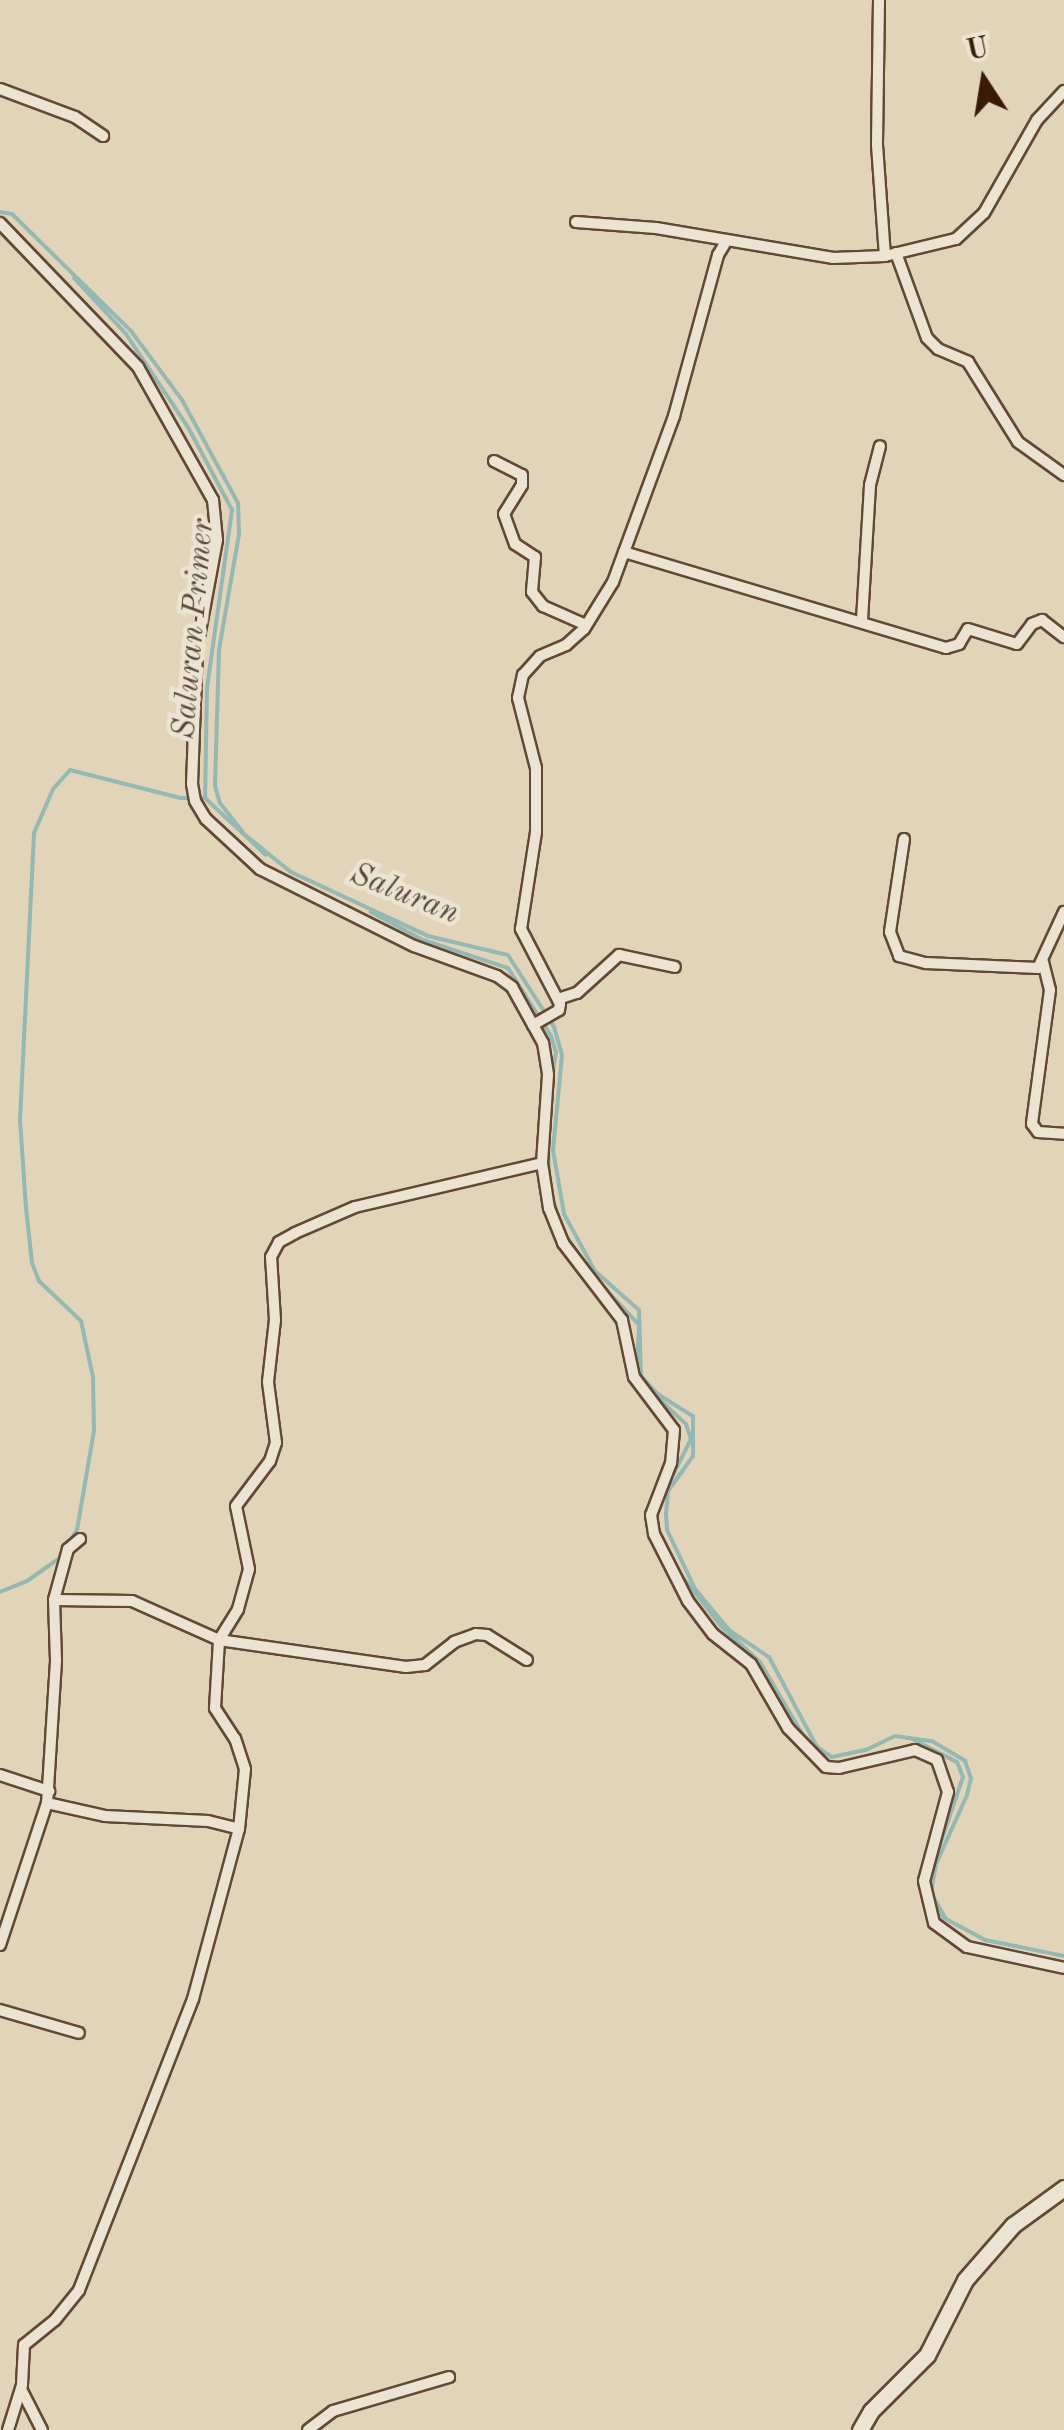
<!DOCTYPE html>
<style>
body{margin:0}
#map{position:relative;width:1064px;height:2430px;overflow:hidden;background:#e2d4b9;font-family:"Old Standard TT",serif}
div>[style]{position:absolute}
.stream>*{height:4px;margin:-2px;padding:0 2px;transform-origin:2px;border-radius:2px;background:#95b8b2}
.roads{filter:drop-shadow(2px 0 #624934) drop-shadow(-2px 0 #624934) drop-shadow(0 2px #624934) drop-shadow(0 -2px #624934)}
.street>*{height:10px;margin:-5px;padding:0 5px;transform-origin:5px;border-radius:5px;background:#ece3d2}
.secondary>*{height:15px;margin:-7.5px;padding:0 7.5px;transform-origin:7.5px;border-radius:7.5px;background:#ece3d2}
span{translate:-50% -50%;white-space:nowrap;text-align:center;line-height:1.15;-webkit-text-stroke:9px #ece3d2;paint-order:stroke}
.water-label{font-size:32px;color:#544a3a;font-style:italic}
.north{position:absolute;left:934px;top:30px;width:100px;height:100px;-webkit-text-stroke:8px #ece3d2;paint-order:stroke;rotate:348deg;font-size:28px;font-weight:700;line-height:40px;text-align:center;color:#381b07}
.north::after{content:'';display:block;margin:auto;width:35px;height:45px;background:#381b07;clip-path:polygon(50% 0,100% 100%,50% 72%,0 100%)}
</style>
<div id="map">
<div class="stream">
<i style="left:0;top:212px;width:12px;rotate:9deg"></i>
<i style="left:12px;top:214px;width:167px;rotate:44.5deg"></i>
<i style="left:131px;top:331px;width:86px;rotate:53.5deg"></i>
<i style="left:182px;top:400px;width:117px;rotate:61.5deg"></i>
<i style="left:238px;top:503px;width:31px;rotate:88deg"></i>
<i style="left:239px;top:534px;width:118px;rotate:99.8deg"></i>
<i style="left:219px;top:650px;width:136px;rotate:91.7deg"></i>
<i style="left:215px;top:786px;width:18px;rotate:74deg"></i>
<i style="left:220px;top:803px;width:39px;rotate:52deg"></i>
<i style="left:244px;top:834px;width:60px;rotate:39deg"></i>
<i style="left:291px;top:872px;width:151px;rotate:25deg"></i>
<i style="left:428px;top:936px;width:82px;rotate:13.4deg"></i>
<i style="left:508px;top:955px;width:85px;rotate:57.4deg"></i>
<i style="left:554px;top:1027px;width:29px;rotate:74deg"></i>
<i style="left:562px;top:1055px;width:95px;rotate:95.4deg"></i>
<i style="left:553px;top:1150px;width:65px;rotate:80.2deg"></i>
<i style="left:564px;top:1214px;width:65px;rotate:61.5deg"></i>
<i style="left:595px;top:1271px;width:59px;rotate:41.6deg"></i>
<i style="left:639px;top:1310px;width:66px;rotate:88.3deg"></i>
<i style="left:641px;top:1376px;width:26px;rotate:47deg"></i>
<i style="left:659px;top:1395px;width:40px;rotate:32deg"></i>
<i style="left:693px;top:1416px;width:40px;rotate:90deg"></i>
<i style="left:693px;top:1456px;width:43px;rotate:125.5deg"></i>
<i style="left:668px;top:1491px;width:23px;rotate:95deg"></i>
<i style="left:666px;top:1514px;width:16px;rotate:86deg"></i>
<i style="left:667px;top:1530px;width:65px;rotate:64.6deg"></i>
<i style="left:695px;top:1589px;width:55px;rotate:50.2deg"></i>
<i style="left:730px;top:1631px;width:47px;rotate:33.7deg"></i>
<i style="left:769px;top:1657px;width:102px;rotate:61.9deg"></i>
<i style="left:817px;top:1747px;width:18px;rotate:34deg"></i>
<i style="left:832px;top:1757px;width:35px;rotate:-12deg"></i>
<i style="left:866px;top:1750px;width:32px;rotate:-26deg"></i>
<i style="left:895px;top:1736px;width:37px;rotate:8deg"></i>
<i style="left:932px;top:1741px;width:39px;rotate:31deg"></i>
<i style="left:965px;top:1761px;width:18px;rotate:71deg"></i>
<i style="left:971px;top:1778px;width:17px;rotate:103deg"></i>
<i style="left:967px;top:1795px;width:76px;rotate:114.2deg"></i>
<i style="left:936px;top:1864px;width:29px;rotate:100deg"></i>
<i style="left:931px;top:1893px;width:30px;rotate:60deg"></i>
<i style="left:946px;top:1919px;width:44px;rotate:28.3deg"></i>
<i style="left:985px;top:1940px;width:81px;rotate:11.4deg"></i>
<i style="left:74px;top:278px;width:76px;rotate:47.1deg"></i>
<i style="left:126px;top:334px;width:114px;rotate:56.4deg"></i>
<i style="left:189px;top:429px;width:92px;rotate:62deg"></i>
<i style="left:232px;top:510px;width:179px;rotate:98deg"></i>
<i style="left:207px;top:687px;width:111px;rotate:91deg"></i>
<i style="left:205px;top:798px;width:83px;rotate:43.1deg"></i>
<i style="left:371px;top:912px;width:59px;rotate:28.3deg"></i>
<i style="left:423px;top:940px;width:89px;rotate:18.2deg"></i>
<i style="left:508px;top:968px;width:80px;rotate:57.7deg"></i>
<i style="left:551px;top:1036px;width:17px;rotate:73deg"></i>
<i style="left:556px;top:1052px;width:24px;rotate:99deg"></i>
<i style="left:548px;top:1140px;width:41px;rotate:88.6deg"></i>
<i style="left:553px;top:1200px;width:20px;rotate:72deg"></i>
<i style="left:564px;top:1233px;width:40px;rotate:55.1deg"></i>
<i style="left:595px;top:1278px;width:64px;rotate:46.9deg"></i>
<i style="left:639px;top:1325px;width:46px;rotate:92.5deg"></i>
<i style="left:650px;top:1391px;width:49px;rotate:42.5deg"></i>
<i style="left:686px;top:1424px;width:16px;rotate:72deg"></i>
<i style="left:691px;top:1439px;width:56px;rotate:116.6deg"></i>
<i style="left:68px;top:1544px;width:17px;rotate:-57deg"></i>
<i style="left:77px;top:1530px;width:100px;rotate:-80.3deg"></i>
<i style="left:94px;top:1431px;width:54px;rotate:-91.1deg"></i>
<i style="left:93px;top:1377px;width:57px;rotate:-102.1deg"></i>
<i style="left:81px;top:1321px;width:58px;rotate:-136.4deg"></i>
<i style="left:39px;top:1281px;width:19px;rotate:-111deg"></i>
<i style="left:32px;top:1263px;width:55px;rotate:-96.2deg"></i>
<i style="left:26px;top:1208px;width:88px;rotate:-93.9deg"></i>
<i style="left:20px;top:1120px;width:287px;rotate:-87.2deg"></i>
<i style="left:34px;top:833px;width:48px;rotate:-66.6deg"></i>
<i style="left:53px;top:789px;width:25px;rotate:-48deg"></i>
<i style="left:70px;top:770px;width:114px;rotate:14.2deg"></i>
<i style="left:181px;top:798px;width:24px"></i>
<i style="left:678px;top:1571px;width:70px;rotate:52deg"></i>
<i style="left:721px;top:1626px;width:53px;rotate:42.7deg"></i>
<i style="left:760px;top:1662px;width:87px;rotate:59.6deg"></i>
<i style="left:0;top:1592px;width:29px;rotate:-22deg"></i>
<i style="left:27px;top:1581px;width:42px;rotate:-35.2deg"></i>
<i style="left:914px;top:1740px;width:48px;rotate:27.1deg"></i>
<i style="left:957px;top:1762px;width:16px;rotate:68deg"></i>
<i style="left:963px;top:1777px;width:87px;rotate:108.9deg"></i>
<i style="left:933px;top:1902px;width:19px;rotate:55deg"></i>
</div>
<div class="roads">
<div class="street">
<i style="left:879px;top:0;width:145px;rotate:90.8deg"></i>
<i style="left:877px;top:145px;width:111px;rotate:85.9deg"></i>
<i style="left:0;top:89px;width:80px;rotate:20.5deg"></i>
<i style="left:75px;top:117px;width:34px;rotate:34deg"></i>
<i style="left:576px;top:222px;width:80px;rotate:4.3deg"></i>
<i style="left:656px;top:228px;width:72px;rotate:9.6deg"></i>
<i style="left:0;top:223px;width:199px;rotate:46.2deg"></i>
<i style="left:138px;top:367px;width:153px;rotate:60.6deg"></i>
<i style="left:213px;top:500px;width:40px;rotate:84.3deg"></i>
<i style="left:217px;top:540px;width:110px;rotate:100.5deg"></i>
<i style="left:197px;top:648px;width:136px;rotate:92.1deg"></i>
<i style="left:192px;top:784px;width:17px;rotate:80deg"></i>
<i style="left:195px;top:801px;width:21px;rotate:59deg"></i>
<i style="left:206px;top:819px;width:74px;rotate:42.8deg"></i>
<i style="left:260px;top:869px;width:172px;rotate:26.6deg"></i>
<i style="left:414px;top:946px;width:88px;rotate:19.9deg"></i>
<i style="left:497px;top:976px;width:19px;rotate:36deg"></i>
<i style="left:512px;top:987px;width:43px;rotate:61.1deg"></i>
<i style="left:896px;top:253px;width:90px;rotate:70deg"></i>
<i style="left:927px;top:338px;width:16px;rotate:45deg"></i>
<i style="left:938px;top:349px;width:33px;rotate:23deg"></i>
<i style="left:968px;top:362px;width:94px;rotate:58deg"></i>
<i style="left:1018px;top:442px;width:57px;rotate:35.7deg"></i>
<i style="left:494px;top:461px;width:31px;rotate:27deg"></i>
<i style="left:522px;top:475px;width:10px;rotate:90deg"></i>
<i style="left:522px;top:485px;width:34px;rotate:122deg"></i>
<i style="left:504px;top:514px;width:32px;rotate:70deg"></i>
<i style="left:515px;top:544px;width:24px;rotate:33deg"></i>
<i style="left:535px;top:557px;width:35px;rotate:95deg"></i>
<i style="left:532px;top:592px;width:18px;rotate:52deg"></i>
<i style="left:543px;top:606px;width:47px;rotate:23.8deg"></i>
<i style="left:624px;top:552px;width:336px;rotate:16.6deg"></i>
<i style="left:946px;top:648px;width:14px;rotate:-17deg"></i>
<i style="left:959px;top:644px;width:17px;rotate:-59deg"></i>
<i style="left:968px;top:629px;width:51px;rotate:17deg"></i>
<i style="left:1017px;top:644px;width:25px;rotate:-53deg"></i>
<i style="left:1032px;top:624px;width:11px;rotate:-22deg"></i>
<i style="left:1042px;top:620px;width:28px;rotate:38deg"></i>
<i style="left:862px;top:620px;width:135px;rotate:-86.6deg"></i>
<i style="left:870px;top:485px;width:40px;rotate:-75.6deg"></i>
<i style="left:904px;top:839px;width:94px;rotate:98.6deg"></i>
<i style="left:890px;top:932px;width:26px;rotate:69deg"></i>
<i style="left:899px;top:956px;width:28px;rotate:15deg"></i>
<i style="left:926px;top:963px;width:112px;rotate:2.6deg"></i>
<i style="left:1038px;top:968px;width:62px;rotate:-65.1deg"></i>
<i style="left:1043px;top:962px;width:29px;rotate:76deg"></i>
<i style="left:1050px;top:990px;width:135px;rotate:97.7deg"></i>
<i style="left:1032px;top:1124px;width:10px;rotate:53deg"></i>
<i style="left:1038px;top:1132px;width:26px;rotate:4deg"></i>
<i style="left:558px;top:999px;width:20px;rotate:-18deg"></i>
<i style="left:577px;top:993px;width:57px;rotate:-42.1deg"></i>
<i style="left:619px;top:955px;width:57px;rotate:12.1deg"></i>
<i style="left:542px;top:1163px;width:89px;rotate:-86.1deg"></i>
<i style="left:548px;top:1074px;width:31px;rotate:-99deg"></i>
<i style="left:543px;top:1043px;width:21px;rotate:-119deg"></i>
<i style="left:533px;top:1025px;width:30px;rotate:-30deg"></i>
<i style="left:559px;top:1010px;width:6px;rotate:-81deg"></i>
<i style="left:560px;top:1004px;width:85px;rotate:-117.5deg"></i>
<i style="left:521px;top:929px;width:98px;rotate:-81.2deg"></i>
<i style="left:536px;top:832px;width:64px;rotate:-90deg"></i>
<i style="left:536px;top:768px;width:72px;rotate:-104.4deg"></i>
<i style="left:518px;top:698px;width:24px;rotate:-78deg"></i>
<i style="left:523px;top:675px;width:25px;rotate:-48deg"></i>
<i style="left:540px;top:656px;width:28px;rotate:-23deg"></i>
<i style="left:566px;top:645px;width:24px;rotate:-42deg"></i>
<i style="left:584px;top:629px;width:55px;rotate:-58.3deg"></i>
<i style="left:613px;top:582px;width:177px;rotate:-69.8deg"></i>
<i style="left:674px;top:416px;width:167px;rotate:-74.7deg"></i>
<i style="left:718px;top:255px;width:17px;rotate:-59deg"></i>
<i style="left:727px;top:240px;width:108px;rotate:9.6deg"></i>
<i style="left:833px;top:258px;width:52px;rotate:-2.2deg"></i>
<i style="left:885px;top:256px;width:73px;rotate:-13.5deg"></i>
<i style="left:956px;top:239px;width:38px;rotate:-43deg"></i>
<i style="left:984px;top:213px;width:107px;rotate:-60.3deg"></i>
<i style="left:1037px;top:120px;width:40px;rotate:-47deg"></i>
<i style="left:80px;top:1539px;width:16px;rotate:140deg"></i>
<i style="left:68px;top:1549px;width:53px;rotate:105.4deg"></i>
<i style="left:54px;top:1600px;width:61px;rotate:88.1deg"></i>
<i style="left:56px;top:1661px;width:142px;rotate:93.6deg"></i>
<i style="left:47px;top:1803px;width:59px;rotate:12.6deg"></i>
<i style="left:105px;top:1816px;width:103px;rotate:2.8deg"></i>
<i style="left:208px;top:1821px;width:32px;rotate:14deg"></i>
<i style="left:54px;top:1600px;width:78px;rotate:0.7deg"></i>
<i style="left:132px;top:1601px;width:95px;rotate:24.1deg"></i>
<i style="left:219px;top:1640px;width:189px;rotate:8.2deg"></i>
<i style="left:406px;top:1667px;width:19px;rotate:-6deg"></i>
<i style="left:425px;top:1665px;width:37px;rotate:-38deg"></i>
<i style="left:454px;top:1642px;width:23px;rotate:-20deg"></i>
<i style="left:476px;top:1634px;width:11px;rotate:5deg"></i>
<i style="left:487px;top:1635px;width:47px;rotate:32deg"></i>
<i style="left:0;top:1775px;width:52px;rotate:18.1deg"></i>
<i style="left:0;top:1945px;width:150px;rotate:-71.7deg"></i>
<i style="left:0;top:2010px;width:82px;rotate:16.2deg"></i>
<i style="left:21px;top:2389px;width:46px;rotate:62.9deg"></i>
<i style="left:8px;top:2430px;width:47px;rotate:-72.7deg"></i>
<i style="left:22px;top:2385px;width:40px;rotate:-87.1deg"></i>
<i style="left:24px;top:2345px;width:40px;rotate:-39deg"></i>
<i style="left:55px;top:2320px;width:38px;rotate:-51deg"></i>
<i style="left:79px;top:2290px;width:313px;rotate:-68.6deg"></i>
<i style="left:193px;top:1999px;width:176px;rotate:-74.9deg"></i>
<i style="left:239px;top:1829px;width:60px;rotate:-84.3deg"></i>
<i style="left:245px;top:1769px;width:32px;rotate:-108deg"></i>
<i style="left:235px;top:1739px;width:37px;rotate:-123deg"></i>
<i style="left:215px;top:1708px;width:68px;rotate:-86.6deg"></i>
<i style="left:219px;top:1640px;width:36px;rotate:-58deg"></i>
<i style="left:238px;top:1609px;width:41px;rotate:-74.6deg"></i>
<i style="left:249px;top:1569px;width:64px;rotate:-101.7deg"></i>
<i style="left:236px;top:1506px;width:56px;rotate:-52.9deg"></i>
<i style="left:270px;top:1461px;width:19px;rotate:-72deg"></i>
<i style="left:276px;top:1443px;width:62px;rotate:-97.5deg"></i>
<i style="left:268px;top:1382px;width:62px;rotate:-83.6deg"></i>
<i style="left:275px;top:1320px;width:63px;rotate:-93.6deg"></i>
<i style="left:271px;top:1257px;width:17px;rotate:-62deg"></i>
<i style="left:279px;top:1242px;width:18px;rotate:-29deg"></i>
<i style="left:295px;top:1233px;width:65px;rotate:-23.4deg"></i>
<i style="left:355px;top:1207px;width:192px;rotate:-13.2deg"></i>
<i style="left:542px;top:1163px;width:46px;rotate:81.2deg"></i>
<i style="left:549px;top:1208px;width:38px;rotate:68deg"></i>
<i style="left:563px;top:1243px;width:97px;rotate:52.5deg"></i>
<i style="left:622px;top:1320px;width:58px;rotate:78.1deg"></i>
<i style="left:634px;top:1377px;width:66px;rotate:53deg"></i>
<i style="left:674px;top:1430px;width:33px;rotate:95deg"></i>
<i style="left:671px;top:1463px;width:56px;rotate:111deg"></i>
<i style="left:651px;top:1515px;width:19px;rotate:81deg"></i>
<i style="left:654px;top:1534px;width:75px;rotate:63.1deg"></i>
<i style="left:688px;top:1601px;width:41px;rotate:52.9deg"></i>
<i style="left:713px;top:1634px;width:48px;rotate:38.3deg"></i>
<i style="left:751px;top:1664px;width:74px;rotate:60deg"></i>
<i style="left:788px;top:1728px;width:54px;rotate:45.7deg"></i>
<i style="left:826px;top:1767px;width:13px;rotate:4deg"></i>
<i style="left:839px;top:1768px;width:78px;rotate:-13.3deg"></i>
<i style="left:915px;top:1750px;width:24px;rotate:24deg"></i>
<i style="left:937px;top:1760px;width:34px;rotate:71deg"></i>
<i style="left:948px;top:1792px;width:92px;rotate:105.1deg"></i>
<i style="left:924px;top:1881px;width:43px;rotate:76.6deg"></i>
<i style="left:934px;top:1923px;width:41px;rotate:36deg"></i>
<i style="left:967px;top:1947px;width:99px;rotate:12.2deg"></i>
<i style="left:308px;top:2430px;width:31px;rotate:-37deg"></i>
<i style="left:333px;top:2411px;width:121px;rotate:-16.3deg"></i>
</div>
<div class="secondary">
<i style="left:860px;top:2430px;width:22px;rotate:-60deg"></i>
<i style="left:871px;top:2411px;width:79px;rotate:-45deg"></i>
<i style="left:927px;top:2355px;width:84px;rotate:-63.1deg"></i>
<i style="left:965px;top:2280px;width:73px;rotate:-48.9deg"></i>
<i style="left:1013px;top:2225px;width:63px;rotate:-36deg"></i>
</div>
</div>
<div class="water-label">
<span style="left:195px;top:629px;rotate:-85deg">Saluran Primer</span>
<span style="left:404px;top:895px;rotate:22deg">Saluran</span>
</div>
<div class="north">U</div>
</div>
